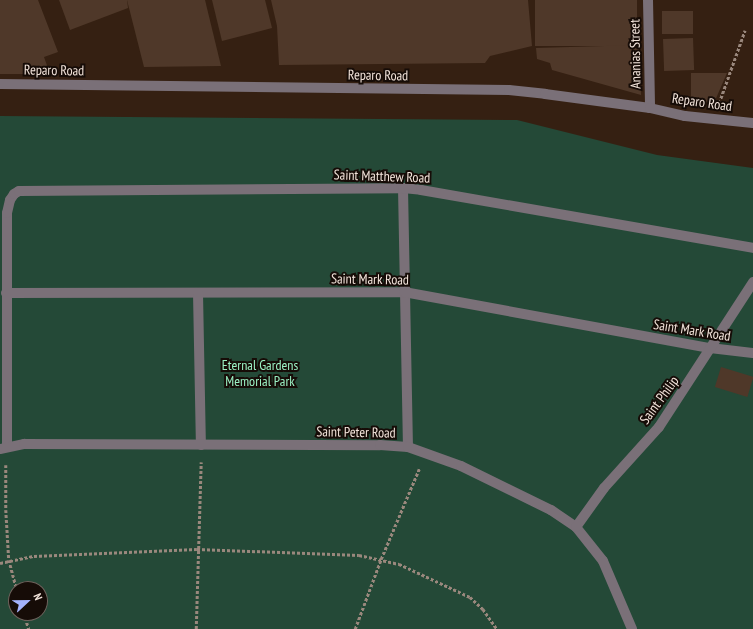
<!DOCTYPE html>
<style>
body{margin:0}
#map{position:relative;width:753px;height:629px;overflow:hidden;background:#352012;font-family:"PT Sans Narrow",sans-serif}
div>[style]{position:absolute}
.green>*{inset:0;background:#244937}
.building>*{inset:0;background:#4f3829;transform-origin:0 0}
.path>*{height:2.5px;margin-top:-1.25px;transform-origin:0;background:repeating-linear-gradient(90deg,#9a887d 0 3px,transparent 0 5px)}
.minor>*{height:10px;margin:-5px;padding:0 5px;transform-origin:5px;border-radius:5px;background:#7a7078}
span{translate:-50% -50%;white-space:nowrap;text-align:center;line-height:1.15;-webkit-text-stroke:4px #160c07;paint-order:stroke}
.street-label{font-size:14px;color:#f3e4db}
.park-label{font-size:14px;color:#9bf1c4}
.north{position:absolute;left:8px;top:581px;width:40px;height:40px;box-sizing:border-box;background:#160c07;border:1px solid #6e625c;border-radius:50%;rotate:68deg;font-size:11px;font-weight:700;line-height:16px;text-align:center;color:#f3e4db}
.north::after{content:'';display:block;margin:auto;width:14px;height:18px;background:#a4b2fc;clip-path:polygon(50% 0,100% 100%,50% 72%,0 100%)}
</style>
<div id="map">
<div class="green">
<i style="clip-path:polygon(evenodd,0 116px,517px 120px,657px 155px,753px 168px,753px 629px,0 629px,0 116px,16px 589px,40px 589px,40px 613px,16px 613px,16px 589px)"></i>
</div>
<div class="building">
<i style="clip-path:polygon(0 0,38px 0,58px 52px,44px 57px,50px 74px,0 74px)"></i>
<i style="clip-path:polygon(59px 0,127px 0,128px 8px,70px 30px)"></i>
<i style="clip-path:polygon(127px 0,205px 0,221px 66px,144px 67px)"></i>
<i style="clip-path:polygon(212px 0,265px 0,272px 28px,222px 41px)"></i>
<i style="clip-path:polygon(271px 0,528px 0,532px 46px,490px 56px,485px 63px,279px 65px,277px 26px)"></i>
<i style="left:535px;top:0;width:102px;height:46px"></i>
<i style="left:662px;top:11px;width:31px;height:23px"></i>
<i style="left:693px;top:38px;width:32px;height:30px;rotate:88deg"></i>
<i style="clip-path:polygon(639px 45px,641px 95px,552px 70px,550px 63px,537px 59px,536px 48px)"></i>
<i style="clip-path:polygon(691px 73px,727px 73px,714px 103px,691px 101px)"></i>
<i style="left:721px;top:367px;width:34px;height:21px;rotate:17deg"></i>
</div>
<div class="path">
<i style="left:719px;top:103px;width:77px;rotate:-70.4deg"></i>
<i style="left:6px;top:465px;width:45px;rotate:90deg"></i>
<i style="left:6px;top:510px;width:50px;rotate:86.6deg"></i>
<i style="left:9px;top:560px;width:30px;rotate:75deg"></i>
<i style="left:0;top:563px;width:35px;rotate:-12deg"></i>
<i style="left:34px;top:556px;width:163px;rotate:-2.5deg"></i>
<i style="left:197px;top:549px;width:162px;rotate:2.1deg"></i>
<i style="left:359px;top:555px;width:41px;rotate:12.7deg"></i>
<i style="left:399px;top:564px;width:78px;rotate:24.9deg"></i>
<i style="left:470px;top:597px;width:18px;rotate:43deg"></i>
<i style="left:483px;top:609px;width:24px;rotate:55deg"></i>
<i style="left:24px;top:613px;width:17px;rotate:73deg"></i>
<i style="left:196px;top:629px;width:167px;rotate:-88.3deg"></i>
<i style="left:355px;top:629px;width:75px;rotate:-69.6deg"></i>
<i style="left:381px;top:559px;width:98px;rotate:-67.1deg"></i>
</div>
<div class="minor">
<i style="left:648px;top:0;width:108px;rotate:88.9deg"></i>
<i style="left:0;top:84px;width:509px;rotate:0.68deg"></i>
<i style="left:509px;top:90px;width:36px;rotate:6deg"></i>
<i style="left:545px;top:94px;width:106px;rotate:7.6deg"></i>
<i style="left:650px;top:108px;width:36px;rotate:13deg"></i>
<i style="left:685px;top:116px;width:68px;rotate:5.9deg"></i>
<i style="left:403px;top:188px;width:259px;rotate:88.9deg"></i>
<i style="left:6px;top:293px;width:398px;rotate:-0.1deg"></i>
<i style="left:404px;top:292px;width:311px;rotate:10.4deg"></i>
<i style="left:710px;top:348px;width:43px;rotate:6.6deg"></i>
<i style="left:198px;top:293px;width:152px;rotate:88.9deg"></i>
<i style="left:7px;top:447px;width:234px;rotate:-90deg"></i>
<i style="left:7px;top:213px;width:13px;rotate:-77deg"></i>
<i style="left:10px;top:200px;width:7px;rotate:-56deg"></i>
<i style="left:14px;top:194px;width:6px;rotate:-31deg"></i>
<i style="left:19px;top:191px;width:384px;rotate:-0.4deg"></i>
<i style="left:403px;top:188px;width:18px;rotate:6deg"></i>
<i style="left:421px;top:190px;width:337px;rotate:9.9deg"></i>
<i style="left:0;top:449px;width:25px;rotate:-12deg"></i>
<i style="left:24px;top:444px;width:356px;rotate:0.2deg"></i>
<i style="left:380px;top:445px;width:28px;rotate:4deg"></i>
<i style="left:408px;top:447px;width:56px;rotate:19.7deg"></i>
<i style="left:461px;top:466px;width:100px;rotate:26.1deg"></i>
<i style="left:551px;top:510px;width:30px;rotate:34deg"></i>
<i style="left:576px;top:527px;width:43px;rotate:51.5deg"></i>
<i style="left:603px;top:561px;width:74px;rotate:66.9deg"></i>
<i style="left:576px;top:527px;width:48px;rotate:-54.3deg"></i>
<i style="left:604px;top:488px;width:82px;rotate:-48deg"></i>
<i style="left:659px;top:427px;width:173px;rotate:-57deg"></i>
</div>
<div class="street-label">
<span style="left:635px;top:54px;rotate:-91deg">Ananias Street</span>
<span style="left:54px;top:70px;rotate:1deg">Reparo Road</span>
<span style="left:378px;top:75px;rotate:1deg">Reparo Road</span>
<span style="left:702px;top:102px;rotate:8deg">Reparo Road</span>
<span style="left:382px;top:176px;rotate:2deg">Saint Matthew Road</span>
<span style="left:370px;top:279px;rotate:1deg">Saint Mark Road</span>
<span style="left:692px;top:330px;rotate:9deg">Saint Mark Road</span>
<span style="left:659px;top:400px;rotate:-54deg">Saint Philip</span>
<span style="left:356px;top:432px;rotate:1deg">Saint Peter Road</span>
</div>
<div class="park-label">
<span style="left:260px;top:373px">Eternal Gardens<br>Memorial Park</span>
</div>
<div class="north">N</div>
</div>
